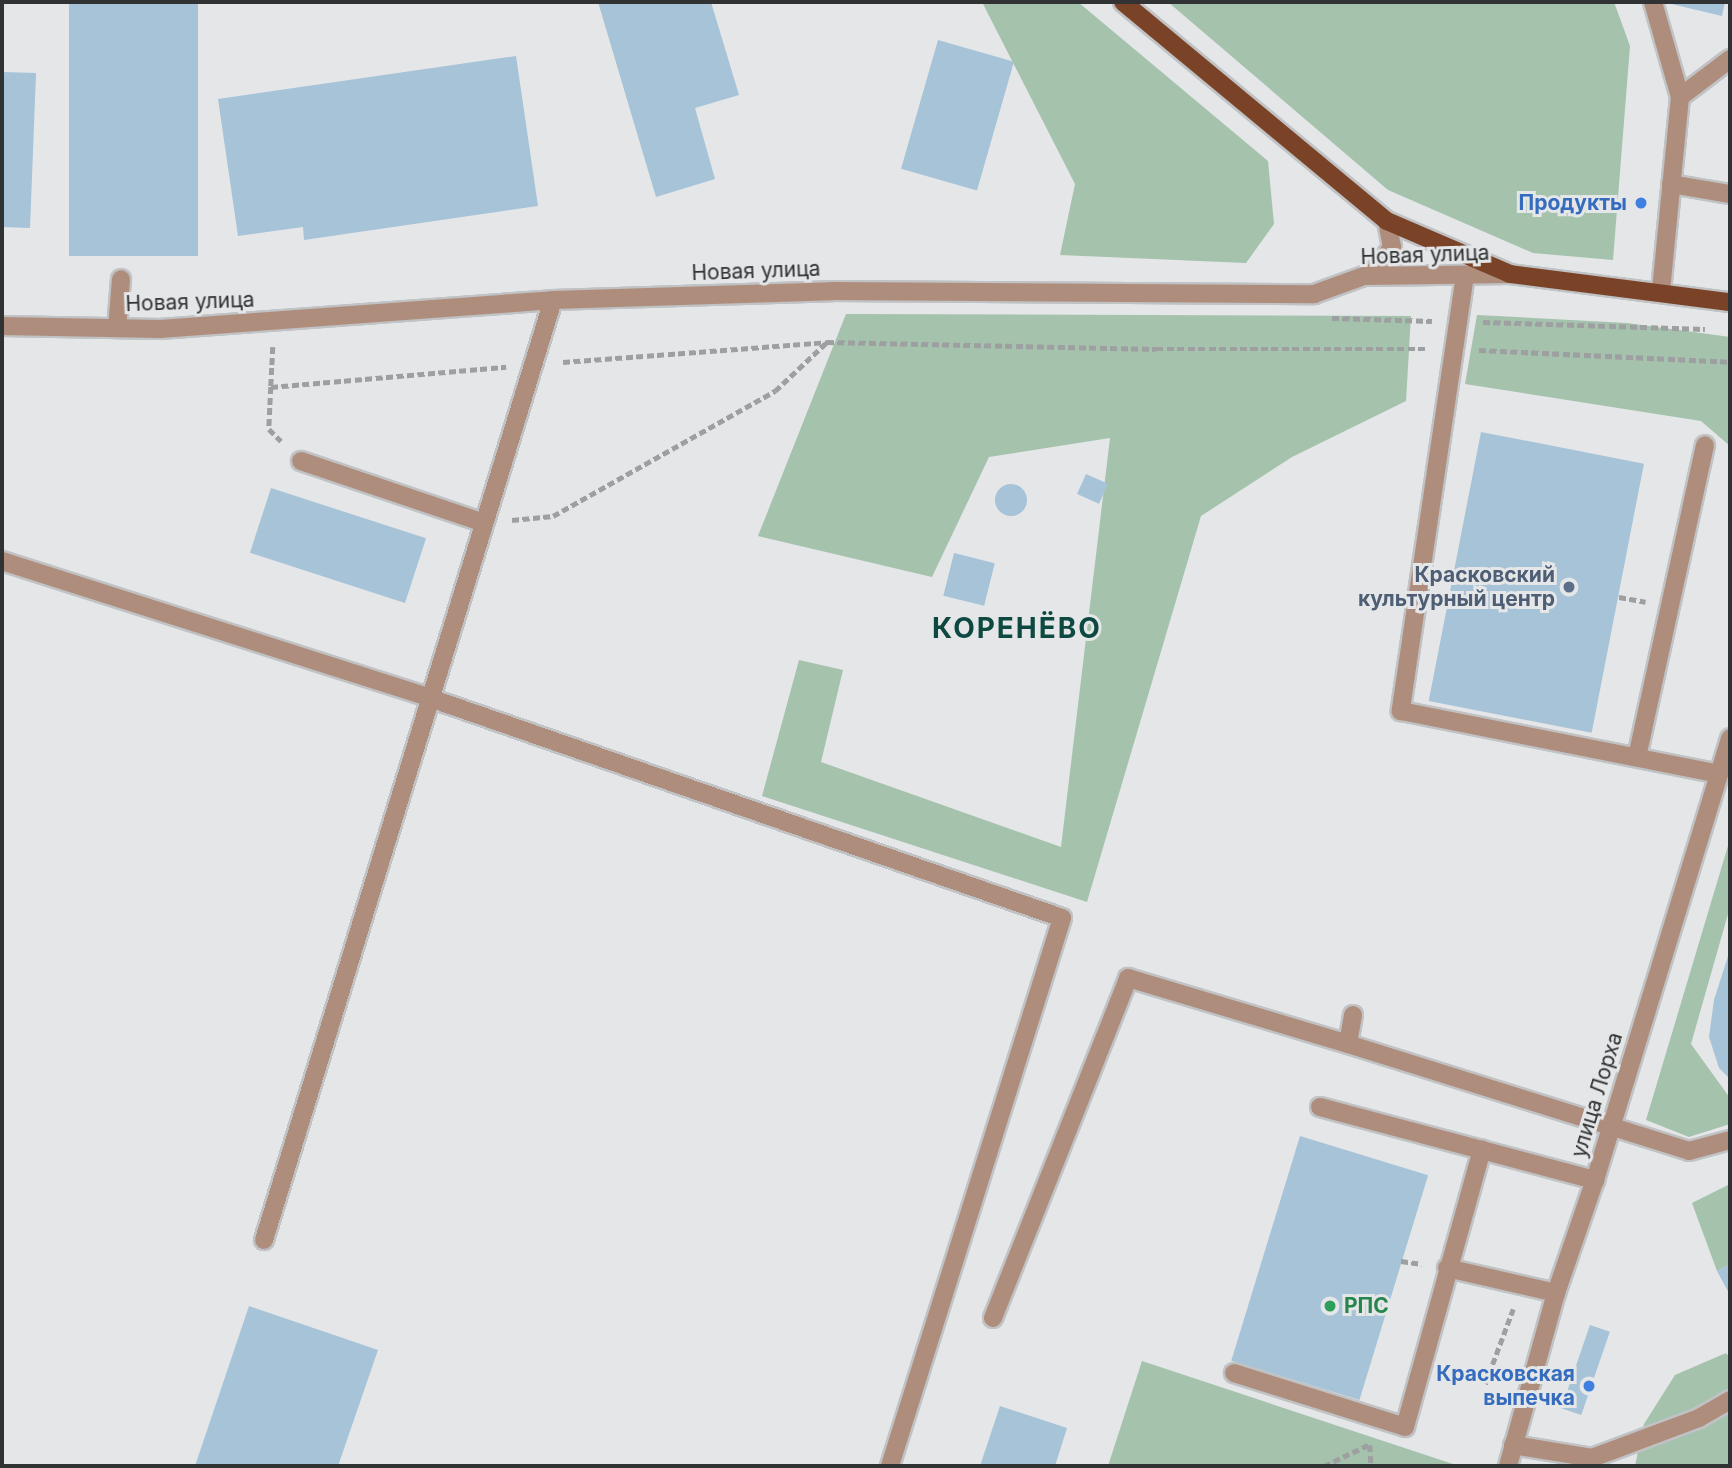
<!DOCTYPE html>
<meta charset="utf-8">
<style>
body{margin:0}
#map{position:relative;width:1732px;height:1468px;overflow:hidden;background:#e4e6e8;font-family:Inter,sans-serif}
div>[style]{position:absolute}
.green>*{inset:0;background:#a5c2ad}
.building>*{inset:0;background:#a6c3d8;transform-origin:0 0}
.round{border-radius:50%}
.path>*{height:4.5px;margin-top:-2.25px;transform-origin:0;background:repeating-linear-gradient(90deg,#9d9fa0 0 7px,transparent 0 10.5px)}
.roads{filter:drop-shadow(2px 0 #c0c2c4) drop-shadow(-2px 0 #c0c2c4) drop-shadow(0 2px #c0c2c4) drop-shadow(0 -2px #c0c2c4)}
.minor>*{height:18px;margin:-9px;padding:0 9px;transform-origin:9px;border-radius:9px;background:#ae8d7d}
.major>*{height:18px;margin:-9px;padding:0 9px;transform-origin:9px;border-radius:9px;background:#7a4226}
.dots>*{width:19px;height:19px;translate:-50% -50%;box-sizing:border-box;border:4px solid #e4e6e8;border-radius:50%}
span{translate:-50% -50%;white-space:nowrap;text-align:center;line-height:1.15;-webkit-text-stroke:6px #e4e6e8;paint-order:stroke}
.shop-label{font-size:21px;color:#366cbe;font-weight:700}
.right{translate:-100% -50%;text-align:right}
.street-label{font-size:21px;color:#313233}
.service-label{font-size:21px;color:#4e5e75;font-weight:700}
.leisure-label{font-size:21px;color:#27864d;font-weight:700}
.left{translate:0 -50%;text-align:left}
.district-label{font-size:28px;color:#0e4941;font-weight:700;letter-spacing:2px}
.frame{position:absolute;inset:0;border:4px solid #313233;pointer-events:none}
</style>
<div id="map">
<div class="green">
<i style="clip-path:polygon(982px 2px,1078px 2px,1268px 161px,1274px 224px,1246px 263px,1060px 255px,1075px 184px)"></i>
<i style="clip-path:polygon(1168px 2px,1614px 2px,1630px 46px,1613px 260px,1533px 253px,1388px 190px)"></i>
<i style="clip-path:polygon(846px 314px,1411px 316px,1406px 401px,1292px 457px,1201px 516px,1087px 902px,762px 796px,799px 660px,843px 670px,821px 762px,1061px 847px,1110px 438px,989px 457px,932px 577px,758px 536px)"></i>
<i style="clip-path:polygon(1477px 315px,1627px 323px,1730px 337px,1730px 446px,1701px 421px,1465px 384px)"></i>
<i style="clip-path:polygon(1730px 839px,1730px 907px,1691px 1044px,1730px 1098px,1730px 1124px,1689px 1137px,1646px 1120px)"></i>
<i style="clip-path:polygon(1730px 1184px,1730px 1264px,1717px 1271px,1692px 1203px)"></i>
<i style="clip-path:polygon(1726px 1353px,1730px 1358px,1730px 1466px,1635px 1466px,1644px 1424px,1675px 1375px)"></i>
<i style="clip-path:polygon(1142px 1361px,1459px 1466px,1108px 1466px)"></i>
</div>
<div class="building">
<i style="left:69px;top:2px;width:129px;height:254px"></i>
<i style="clip-path:polygon(598px 2px,711px 2px,739px 95px,695px 108px,715px 179px,656px 197px)"></i>
<i style="clip-path:polygon(1663px 2px,1725px 2px,1722px 16px)"></i>
<i style="left:938px;top:40px;width:79px;height:134px;rotate:16deg"></i>
<i style="clip-path:polygon(516px 56px,538px 206px,304px 240px,303px 227px,238px 236px,218px 99px)"></i>
<i style="clip-path:polygon(2px 72px,36px 73px,30px 228px,2px 227px)"></i>
<i style="left:1481px;top:432px;width:166px;height:274px;rotate:11deg"></i>
<i style="left:1086px;top:474px;width:24px;height:22px;rotate:24deg"></i>
<i class="round" style="left:995px;top:484px;width:32px;height:32px"></i>
<i style="left:271px;top:488px;width:163px;height:68px;rotate:18deg"></i>
<i style="left:954px;top:553px;width:42px;height:44px;rotate:14deg"></i>
<i style="clip-path:polygon(1730px 950px,1730px 1079px,1719px 1068px,1709px 1037px,1714px 1000px)"></i>
<i style="left:1300px;top:1136px;width:134px;height:235px;rotate:17deg"></i>
<i style="clip-path:polygon(1730px 1264px,1730px 1295px,1717px 1271px)"></i>
<i style="clip-path:polygon(249px 1306px,378px 1350px,338px 1466px,195px 1466px)"></i>
<i style="left:1590px;top:1325px;width:21px;height:88px;rotate:19deg"></i>
<i style="clip-path:polygon(1000px 1406px,1067px 1428px,1055px 1466px,980px 1466px)"></i>
</div>
<div class="path">
<i style="left:1332px;top:318px;width:100px;rotate:1.7deg"></i>
<i style="left:1483px;top:322px;width:222px;rotate:1.8deg"></i>
<i style="left:273px;top:347px;width:40px;rotate:92.9deg"></i>
<i style="left:271px;top:387px;width:236px;rotate:-4.9deg"></i>
<i style="left:1479px;top:350px;width:251px;rotate:2.7deg"></i>
<i style="left:563px;top:362px;width:265px;rotate:-4.3deg"></i>
<i style="left:827px;top:342px;width:329px;rotate:1.2deg"></i>
<i style="left:1156px;top:349px;width:273px"></i>
<i style="left:271px;top:387px;width:42px;rotate:92.7deg"></i>
<i style="left:269px;top:429px;width:20px;rotate:45deg"></i>
<i style="left:512px;top:520px;width:41px;rotate:-5.6deg"></i>
<i style="left:553px;top:516px;width:255px;rotate:-29.4deg"></i>
<i style="left:775px;top:391px;width:70px;rotate:-43.3deg"></i>
<i style="left:1619px;top:597px;width:27px;rotate:10deg"></i>
<i style="left:1401px;top:1261px;width:21px;rotate:8deg"></i>
<i style="left:1485px;top:1384px;width:80px;rotate:-69.5deg"></i>
<i style="left:1370px;top:1445px;width:21px;rotate:87deg"></i>
<i style="left:1324px;top:1466px;width:49px;rotate:-25.5deg"></i>
</div>
<div class="roads">
<div class="minor">
<i style="left:1653px;top:2px;width:99px;rotate:74.1deg"></i>
<i style="left:1680px;top:97px;width:196px;rotate:95.6deg"></i>
<i style="left:1680px;top:97px;width:63px;rotate:-37.2deg"></i>
<i style="left:1671px;top:184px;width:60px;rotate:9.6deg"></i>
<i style="left:1465px;top:275px;width:441px;rotate:98.4deg"></i>
<i style="left:1401px;top:711px;width:324px;rotate:11.2deg"></i>
<i style="left:1364px;top:276px;width:11px;rotate:-22deg"></i>
<i style="left:1374px;top:272px;width:31px;rotate:-54deg"></i>
<i style="left:1392px;top:247px;width:26px;rotate:-101deg"></i>
<i style="left:2px;top:326px;width:158px;rotate:1.1deg"></i>
<i style="left:160px;top:329px;width:394px;rotate:-4.2deg"></i>
<i style="left:553px;top:300px;width:279px;rotate:-1.8deg"></i>
<i style="left:832px;top:291px;width:482px;rotate:0.4deg"></i>
<i style="left:1314px;top:294px;width:53px;rotate:-19.8deg"></i>
<i style="left:1364px;top:276px;width:146px;rotate:-0.8deg"></i>
<i style="left:117px;top:328px;width:49px;rotate:-85.3deg"></i>
<i style="left:301px;top:461px;width:193px;rotate:18.7deg"></i>
<i style="left:2px;top:561px;width:449px;rotate:17.7deg"></i>
<i style="left:430px;top:698px;width:669px;rotate:19.19deg"></i>
<i style="left:1062px;top:918px;width:574px;rotate:107.43deg"></i>
<i style="left:1637px;top:757px;width:319px;rotate:-77.7deg"></i>
<i style="left:1353px;top:1015px;width:29px;rotate:100deg"></i>
<i style="left:1348px;top:1044px;width:357px;rotate:17.4deg"></i>
<i style="left:1689px;top:1151px;width:42px;rotate:-15deg"></i>
<i style="left:1320px;top:1107px;width:285px;rotate:14.9deg"></i>
<i style="left:264px;top:1240px;width:983px;rotate:-72.91deg"></i>
<i style="left:1447px;top:1268px;width:112px;rotate:12.9deg"></i>
<i style="left:993px;top:1318px;width:366px;rotate:-68.3deg"></i>
<i style="left:1128px;top:978px;width:230px;rotate:16.7deg"></i>
<i style="left:1234px;top:1373px;width:179px;rotate:17.5deg"></i>
<i style="left:1405px;top:1427px;width:288px;rotate:-74.5deg"></i>
<i style="left:1513px;top:1445px;width:80px;rotate:9.3deg"></i>
<i style="left:1592px;top:1458px;width:114px;rotate:-20.5deg"></i>
<i style="left:1699px;top:1418px;width:36px;rotate:-30deg"></i>
<i style="left:1508px;top:1466px;width:180px;rotate:-74.5deg"></i>
<i style="left:1556px;top:1293px;width:120px;rotate:-71deg"></i>
<i style="left:1595px;top:1180px;width:462px;rotate:-73deg"></i>
</div>
<div class="major">
<i style="left:1123px;top:2px;width:343px;rotate:39.7deg"></i>
<i style="left:1387px;top:221px;width:134px;rotate:23.3deg"></i>
<i style="left:1510px;top:274px;width:222px;rotate:7.3deg"></i>
</div>
</div>
<div class="dots">
<i style="left:1641px;top:203px;background:#3f7fe0"></i>
<i style="left:1569px;top:587px;background:#5c6f8a"></i>
<i style="left:1330px;top:1306px;background:#2e9e5b"></i>
<i style="left:1589px;top:1386px;background:#3f7fe0"></i>
</div>
<div class="shop-label">
<span class="right" style="left:1627px;top:203px">Продукты</span>
<span class="right" style="left:1575px;top:1386px">Красковская<br>выпечка</span>
</div>
<div class="street-label">
<span style="left:1425px;top:255px;rotate:-2deg">Новая улица</span>
<span style="left:756px;top:271px;rotate:-2deg">Новая улица</span>
<span style="left:190px;top:302px;rotate:-2deg">Новая улица</span>
<span style="left:1597px;top:1095px;rotate:-73deg">улица Лорха</span>
</div>
<div class="service-label">
<span class="right" style="left:1555px;top:587px">Красковский<br>культурный центр</span>
</div>
<div class="leisure-label">
<span class="left" style="left:1344px;top:1306px">РПС</span>
</div>
<div class="district-label">
<span style="left:1017px;top:628px">КОРЕНЁВО</span>
</div>
<div class="frame"></div>
</div>
